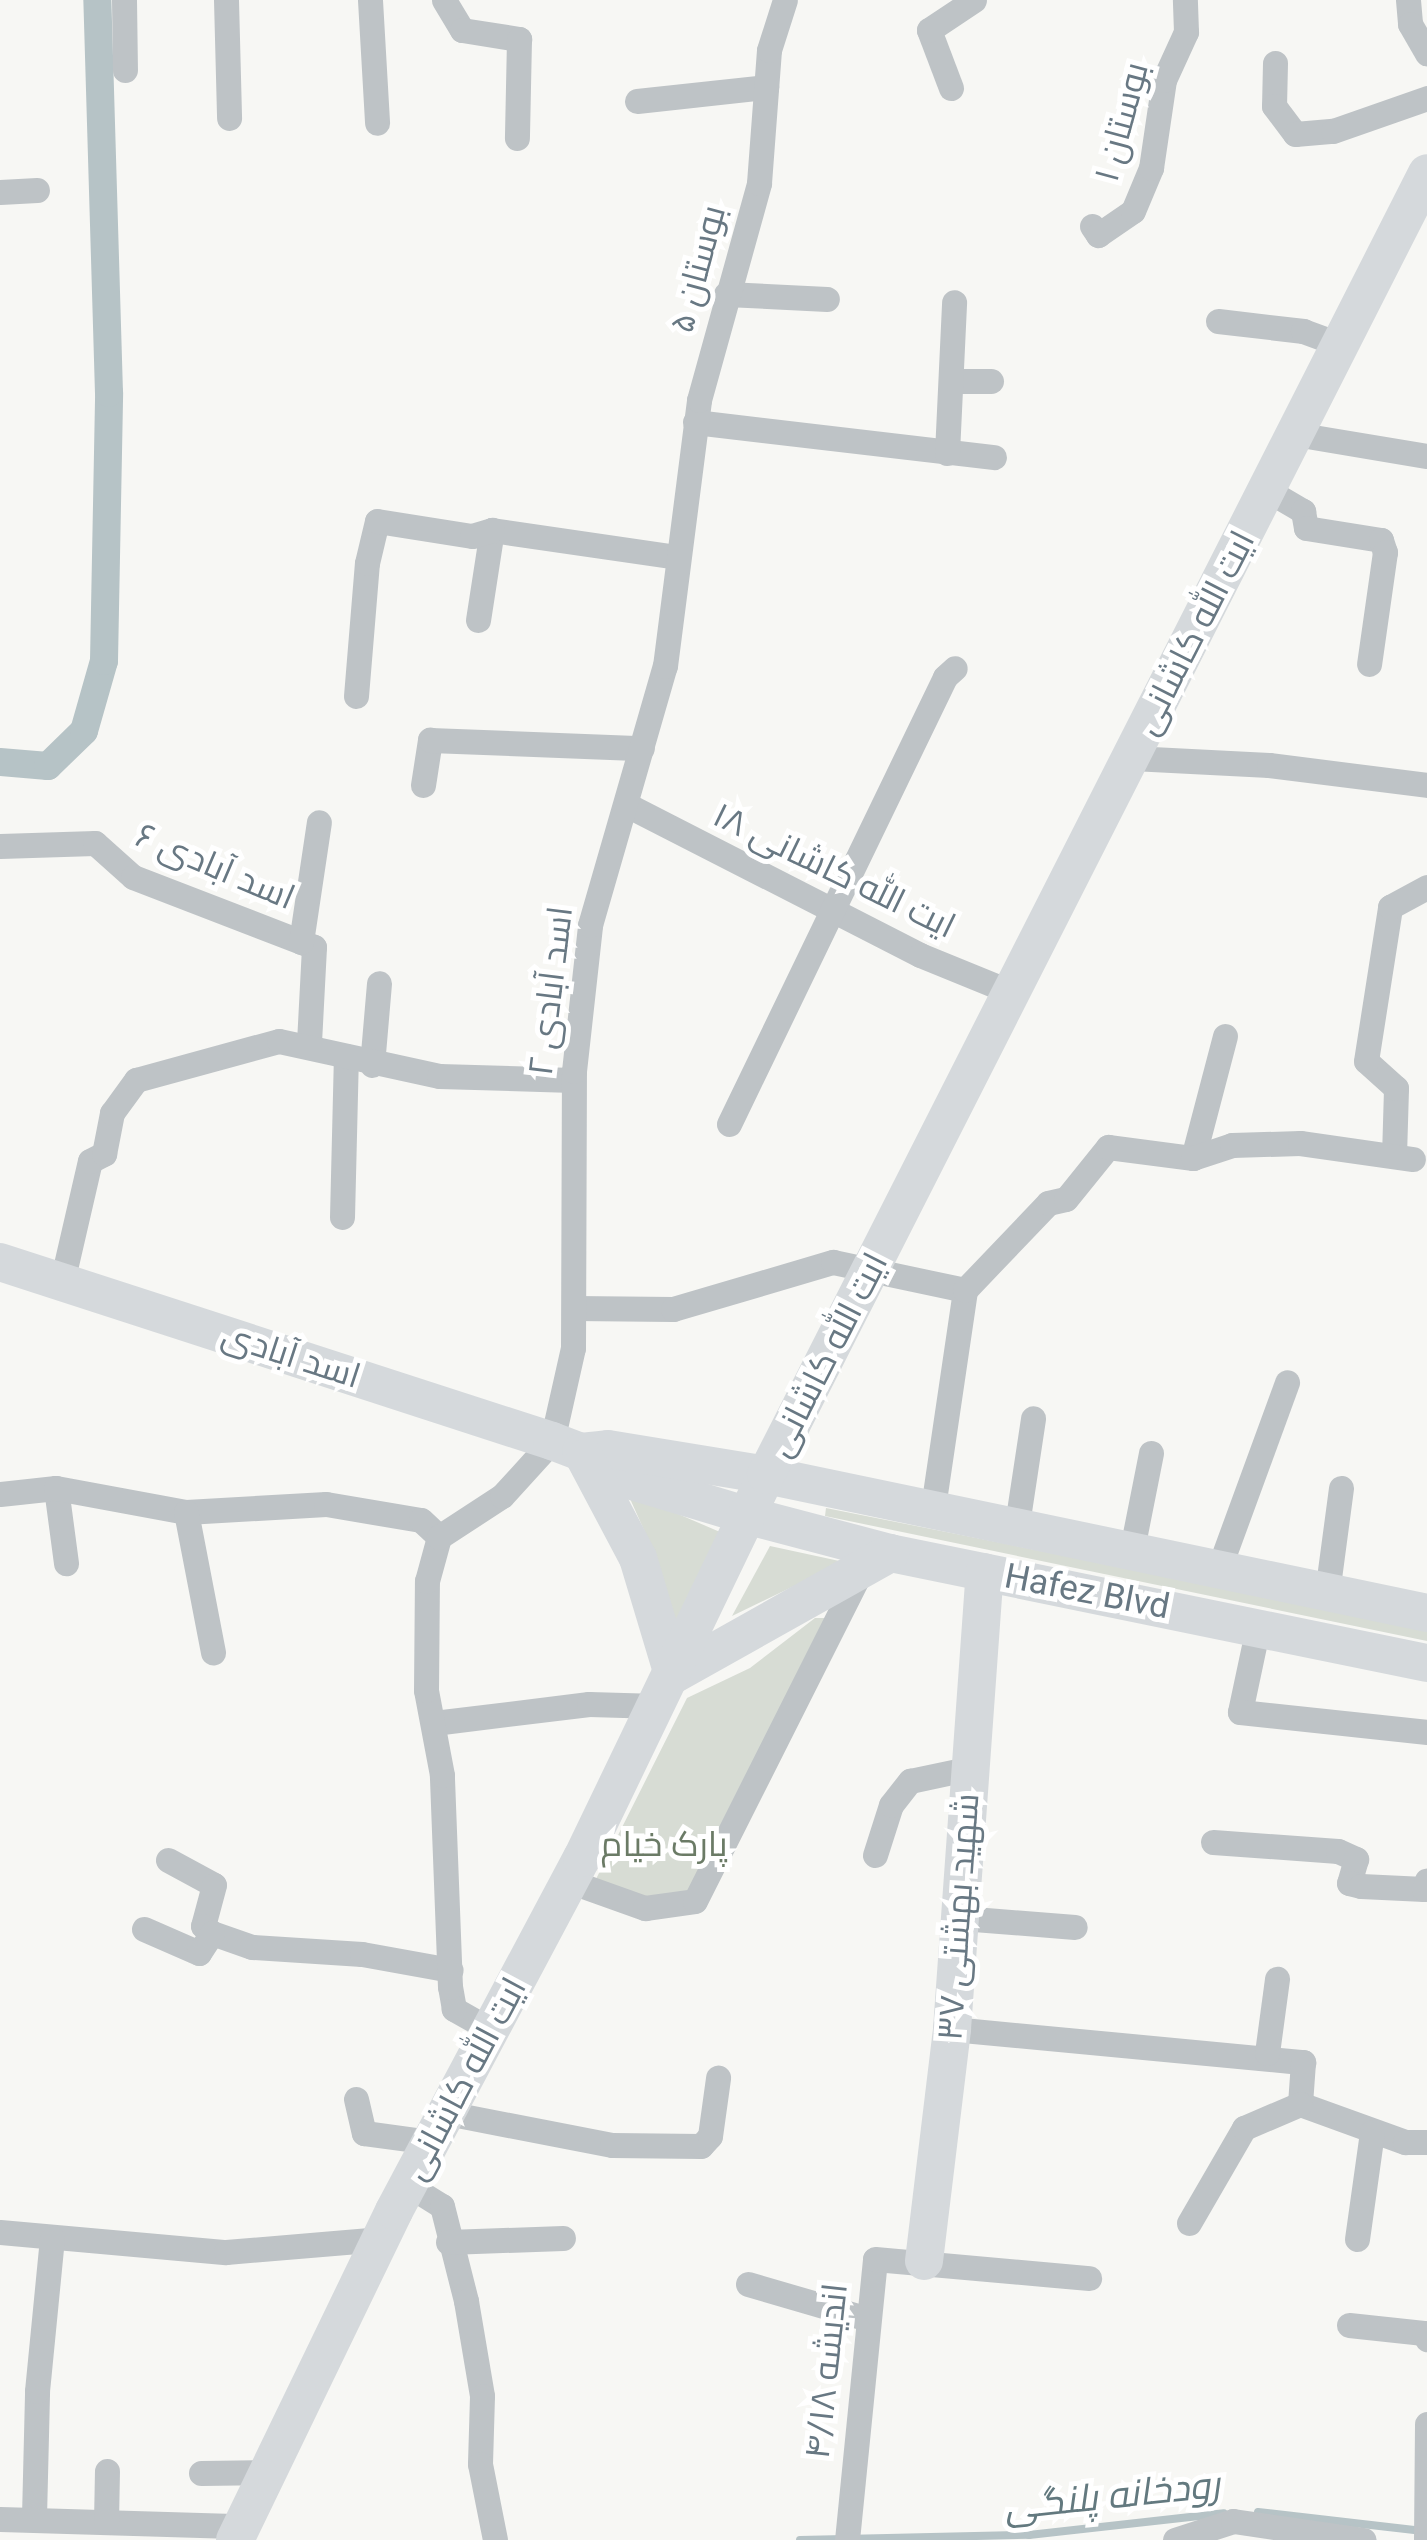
<!DOCTYPE html>
<meta charset="utf-8">
<style>
body{margin:0}
#map{position:relative;width:1427px;height:2540px;overflow:hidden;background:#f7f7f4;font-family:Roboto,Cairo,sans-serif}
div>[style]{position:absolute}
.green>*{inset:0;background:#d7dcd4}
.stream>*{height:8px;margin:-4px;padding:0 4px;transform-origin:4px;border-radius:4px;background:#b6c3c6}
.canal>*{height:28px;margin:-14px;padding:0 14px;transform-origin:14px;border-radius:14px;background:#b6c3c6}
.street>*{height:25px;margin:-12.5px;padding:0 12.5px;transform-origin:12.5px;border-radius:12.5px;background:#bec3c6}
.secondary>*{height:38px;margin:-19px;padding:0 19px;transform-origin:19px;border-radius:19px;background:#d5d9dc}
span{translate:-50% -50%;white-space:nowrap;text-align:center;line-height:1.15;-webkit-text-stroke:10px #fff;paint-order:stroke}
.street-label{font-size:35px;color:#687883}
.park-label{font-size:35px;color:#6b7b66}
.water-label{font-size:38px;color:#63797f;font-style:italic}
</style>
<div id="map">
<div class="green">
<i style="clip-path:polygon(627px 1492px,720px 1532px,674px 1630px,657px 1559px)"></i>
<i style="clip-path:polygon(826px 1508px,1427px 1628px,1427px 1641px,825px 1516px)"></i>
<i style="clip-path:polygon(770px 1546px,844px 1562px,732px 1616px)"></i>
<i style="clip-path:polygon(815px 1618px,827px 1618px,691px 1893px,643px 1900px,594px 1883px,687px 1698px,750px 1668px)"></i>
</div>
<div class="stream">
<i style="left:1258px;top:2512px;width:166px;rotate:6.6deg"></i>
<i style="left:800px;top:2540px;width:229px;rotate:-1.3deg"></i>
<i style="left:1029px;top:2535px;width:196px;rotate:-6.4deg"></i>
</div>
<div class="canal">
<i style="left:0;top:762px;width:48px;rotate:4.8deg"></i>
<i style="left:48px;top:766px;width:50px;rotate:-44.2deg"></i>
<i style="left:84px;top:731px;width:73px;rotate:-74.1deg"></i>
<i style="left:104px;top:661px;width:268px;rotate:-88.9deg"></i>
<i style="left:109px;top:393px;width:393px;rotate:-91.7deg"></i>
</div>
<div class="street">
<i style="left:124px;top:0;width:70px;rotate:89.2deg"></i>
<i style="left:226px;top:0;width:118px;rotate:88.5deg"></i>
<i style="left:370px;top:0;width:123px;rotate:86.7deg"></i>
<i style="left:444px;top:0;width:35px;rotate:59deg"></i>
<i style="left:462px;top:30px;width:58px;rotate:9deg"></i>
<i style="left:519px;top:39px;width:99px;rotate:91.2deg"></i>
<i style="left:1408px;top:0;width:24px;rotate:85deg"></i>
<i style="left:1410px;top:24px;width:34px;rotate:60deg"></i>
<i style="left:1275px;top:63px;width:43px;rotate:91.3deg"></i>
<i style="left:1274px;top:106px;width:35px;rotate:53deg"></i>
<i style="left:1295px;top:134px;width:38px;rotate:-5deg"></i>
<i style="left:1333px;top:131px;width:100px;rotate:-19.3deg"></i>
<i style="left:951px;top:88px;width:62px;rotate:-110.8deg"></i>
<i style="left:929px;top:30px;width:54px;rotate:-33.7deg"></i>
<i style="left:637px;top:101px;width:130px;rotate:-6.2deg"></i>
<i style="left:0;top:192px;width:37px;rotate:-3deg"></i>
<i style="left:1092px;top:226px;width:11px;rotate:56deg"></i>
<i style="left:1098px;top:235px;width:42px;rotate:-34.4deg"></i>
<i style="left:1133px;top:211px;width:47px;rotate:-67.3deg"></i>
<i style="left:1151px;top:168px;width:89px;rotate:-81.6deg"></i>
<i style="left:1164px;top:80px;width:53px;rotate:-65.4deg"></i>
<i style="left:1186px;top:32px;width:32px;rotate:-92deg"></i>
<i style="left:726px;top:294px;width:101px;rotate:2.8deg"></i>
<i style="left:1218px;top:321px;width:86px;rotate:6.7deg"></i>
<i style="left:1303px;top:331px;width:40px;rotate:20.2deg"></i>
<i style="left:954px;top:381px;width:37px"></i>
<i style="left:695px;top:422px;width:301px;rotate:6.7deg"></i>
<i style="left:1295px;top:434px;width:134px;rotate:9.5deg"></i>
<i style="left:947px;top:453px;width:151px;rotate:-87.3deg"></i>
<i style="left:1267px;top:490px;width:42px;rotate:30.3deg"></i>
<i style="left:1303px;top:511px;width:17px;rotate:80deg"></i>
<i style="left:1306px;top:528px;width:76px;rotate:9.1deg"></i>
<i style="left:1381px;top:540px;width:13px;rotate:72deg"></i>
<i style="left:1385px;top:552px;width:113px;rotate:98.1deg"></i>
<i style="left:478px;top:620px;width:91px;rotate:-81.2deg"></i>
<i style="left:492px;top:530px;width:187px;rotate:8.3deg"></i>
<i style="left:356px;top:696px;width:133px;rotate:-85.3deg"></i>
<i style="left:367px;top:563px;width:43px;rotate:-76.6deg"></i>
<i style="left:377px;top:521px;width:96px;rotate:9deg"></i>
<i style="left:472px;top:536px;width:21px;rotate:-17deg"></i>
<i style="left:1132px;top:758px;width:137px;rotate:2.9deg"></i>
<i style="left:1269px;top:765px;width:159px;rotate:7.2deg"></i>
<i style="left:423px;top:785px;width:46px;rotate:-81.2deg"></i>
<i style="left:430px;top:740px;width:212px;rotate:2.2deg"></i>
<i style="left:627px;top:805px;width:329px;rotate:27.1deg"></i>
<i style="left:920px;top:955px;width:100px;rotate:22.2deg"></i>
<i style="left:0;top:846px;width:95px;rotate:-1.8deg"></i>
<i style="left:95px;top:843px;width:51px;rotate:41.8deg"></i>
<i style="left:133px;top:877px;width:194px;rotate:21.1deg"></i>
<i style="left:314px;top:947px;width:96px;rotate:93deg"></i>
<i style="left:301px;top:942px;width:121px;rotate:-81.5deg"></i>
<i style="left:372px;top:1065px;width:82px;rotate:-85.1deg"></i>
<i style="left:729px;top:1124px;width:496px;rotate:-64.2deg"></i>
<i style="left:945px;top:677px;width:13px;rotate:-42deg"></i>
<i style="left:1394px;top:1156px;width:68px;rotate:-88.3deg"></i>
<i style="left:1396px;top:1088px;width:40px;rotate:-138deg"></i>
<i style="left:1366px;top:1061px;width:156px;rotate:-81.1deg"></i>
<i style="left:1390px;top:907px;width:42px;rotate:-28.4deg"></i>
<i style="left:1193px;top:1158px;width:126px;rotate:-75.3deg"></i>
<i style="left:342px;top:1217px;width:161px;rotate:-88.6deg"></i>
<i style="left:62px;top:1282px;width:124px;rotate:-77deg"></i>
<i style="left:90px;top:1161px;width:16px;rotate:-27deg"></i>
<i style="left:104px;top:1154px;width:42px;rotate:-79deg"></i>
<i style="left:112px;top:1113px;width:41px;rotate:-54deg"></i>
<i style="left:136px;top:1080px;width:148px;rotate:-15.3deg"></i>
<i style="left:279px;top:1041px;width:164px;rotate:12.3deg"></i>
<i style="left:439px;top:1076px;width:134px;rotate:1.7deg"></i>
<i style="left:574px;top:1308px;width:99px;rotate:0.6deg"></i>
<i style="left:673px;top:1309px;width:167px;rotate:-16.4deg"></i>
<i style="left:833px;top:1262px;width:135px;rotate:12deg"></i>
<i style="left:56px;top:1488px;width:76px;rotate:82.4deg"></i>
<i style="left:0;top:1494px;width:56px;rotate:-6.1deg"></i>
<i style="left:56px;top:1488px;width:132px;rotate:10.5deg"></i>
<i style="left:186px;top:1512px;width:140px;rotate:-3.3deg"></i>
<i style="left:326px;top:1504px;width:96px;rotate:9.6deg"></i>
<i style="left:421px;top:1520px;width:25px;rotate:43deg"></i>
<i style="left:186px;top:1512px;width:143px;rotate:79.1deg"></i>
<i style="left:932px;top:1514px;width:226px;rotate:-81.6deg"></i>
<i style="left:965px;top:1290px;width:120px;rotate:-46.3deg"></i>
<i style="left:1048px;top:1203px;width:18px;rotate:-13deg"></i>
<i style="left:1066px;top:1199px;width:67px;rotate:-51.1deg"></i>
<i style="left:1108px;top:1147px;width:86px;rotate:7.4deg"></i>
<i style="left:1193px;top:1158px;width:41px;rotate:-18.4deg"></i>
<i style="left:1232px;top:1145px;width:68px;rotate:-1.7deg"></i>
<i style="left:1300px;top:1143px;width:114px;rotate:8.1deg"></i>
<i style="left:1016px;top:1531px;width:114px;rotate:-81.4deg"></i>
<i style="left:1131px;top:1554px;width:103px;rotate:-78.8deg"></i>
<i style="left:1218px;top:1571px;width:201px;rotate:-69.9deg"></i>
<i style="left:1327px;top:1593px;width:106px;rotate:-82.4deg"></i>
<i style="left:1258px;top:1627px;width:87px;rotate:102deg"></i>
<i style="left:1240px;top:1712px;width:188px;rotate:6.1deg"></i>
<i style="left:434px;top:1723px;width:156px;rotate:-7deg"></i>
<i style="left:589px;top:1704px;width:69px;rotate:1.7deg"></i>
<i style="left:1213px;top:1842px;width:125px;rotate:4.1deg"></i>
<i style="left:1338px;top:1851px;width:20px;rotate:24deg"></i>
<i style="left:1356px;top:1859px;width:25px;rotate:106deg"></i>
<i style="left:1349px;top:1883px;width:12px;rotate:14deg"></i>
<i style="left:1361px;top:1886px;width:63px;rotate:2.7deg"></i>
<i style="left:1424px;top:1889px;width:9px;rotate:-72deg"></i>
<i style="left:875px;top:1855px;width:52px;rotate:-72.3deg"></i>
<i style="left:891px;top:1805px;width:31px;rotate:-52deg"></i>
<i style="left:910px;top:1781px;width:62px;rotate:-12deg"></i>
<i style="left:168px;top:1860px;width:52px;rotate:28.5deg"></i>
<i style="left:214px;top:1885px;width:42px;rotate:105deg"></i>
<i style="left:203px;top:1926px;width:11px;rotate:38deg"></i>
<i style="left:212px;top:1933px;width:42px;rotate:19.3deg"></i>
<i style="left:252px;top:1947px;width:110px;rotate:3.6deg"></i>
<i style="left:362px;top:1954px;width:90px;rotate:10.2deg"></i>
<i style="left:569px;top:1881px;width:81px;rotate:19.6deg"></i>
<i style="left:645px;top:1908px;width:50px;rotate:-8deg"></i>
<i style="left:695px;top:1901px;width:369px;rotate:-63.3deg"></i>
<i style="left:961px;top:1918px;width:114px;rotate:4.5deg"></i>
<i style="left:144px;top:1929px;width:60px;rotate:23.6deg"></i>
<i style="left:199px;top:1953px;width:24px;rotate:-57deg"></i>
<i style="left:952px;top:2029px;width:353px;rotate:5.4deg"></i>
<i style="left:1303px;top:2062px;width:42px;rotate:94.1deg"></i>
<i style="left:1300px;top:2104px;width:112px;rotate:19.9deg"></i>
<i style="left:1405px;top:2142px;width:22px"></i>
<i style="left:491px;top:2030px;width:43px;rotate:-150.4deg"></i>
<i style="left:454px;top:2009px;width:22px;rotate:-100deg"></i>
<i style="left:450px;top:1987px;width:212px;rotate:-92.2deg"></i>
<i style="left:442px;top:1775px;width:86px;rotate:-100.7deg"></i>
<i style="left:426px;top:1690px;width:109px;rotate:-89.5deg"></i>
<i style="left:427px;top:1581px;width:46px;rotate:-74.7deg"></i>
<i style="left:439px;top:1537px;width:75px;rotate:-33.1deg"></i>
<i style="left:502px;top:1496px;width:74px;rotate:-47.7deg"></i>
<i style="left:552px;top:1441px;width:95px;rotate:-77.3deg"></i>
<i style="left:573px;top:1348px;width:277px;rotate:-89.8deg"></i>
<i style="left:574px;top:1071px;width:147px;rotate:-83.7deg"></i>
<i style="left:590px;top:925px;width:270px;rotate:-73.9deg"></i>
<i style="left:665px;top:666px;width:268px;rotate:-82.7deg"></i>
<i style="left:699px;top:400px;width:225px;rotate:-74.5deg"></i>
<i style="left:759px;top:183px;width:133px;rotate:-85.7deg"></i>
<i style="left:769px;top:50px;width:52px;rotate:-72.3deg"></i>
<i style="left:1267px;top:2053px;width:75px;rotate:-82.3deg"></i>
<i style="left:356px;top:2099px;width:35px;rotate:77deg"></i>
<i style="left:364px;top:2133px;width:68px;rotate:7.7deg"></i>
<i style="left:447px;top:2113px;width:168px;rotate:11deg"></i>
<i style="left:612px;top:2145px;width:89px;rotate:0.6deg"></i>
<i style="left:701px;top:2146px;width:13px;rotate:-48deg"></i>
<i style="left:710px;top:2136px;width:59px;rotate:-82.1deg"></i>
<i style="left:408px;top:2185px;width:40px;rotate:32deg"></i>
<i style="left:442px;top:2206px;width:98px;rotate:75.8deg"></i>
<i style="left:466px;top:2301px;width:96px;rotate:80.4deg"></i>
<i style="left:482px;top:2396px;width:68px;rotate:91.7deg"></i>
<i style="left:480px;top:2464px;width:77px;rotate:78.8deg"></i>
<i style="left:1189px;top:2223px;width:110px;rotate:-59.9deg"></i>
<i style="left:1244px;top:2128px;width:61px;rotate:-23.2deg"></i>
<i style="left:0;top:2232px;width:227px;rotate:5.1deg"></i>
<i style="left:226px;top:2252px;width:156px;rotate:-4.8deg"></i>
<i style="left:1357px;top:2239px;width:108px;rotate:-82deg"></i>
<i style="left:448px;top:2242px;width:115px;rotate:-2deg"></i>
<i style="left:748px;top:2284px;width:125px;rotate:16.3deg"></i>
<i style="left:1349px;top:2325px;width:75px;rotate:6.1deg"></i>
<i style="left:1424px;top:2333px;width:7px;rotate:63deg"></i>
<i style="left:201px;top:2473px;width:67px;rotate:-0.9deg"></i>
<i style="left:34px;top:2517px;width:126px;rotate:-88.6deg"></i>
<i style="left:37px;top:2391px;width:153px;rotate:-84.4deg"></i>
<i style="left:0;top:2519px;width:242px;rotate:1.7deg"></i>
<i style="left:106px;top:2522px;width:51px;rotate:-88.9deg"></i>
<i style="left:847px;top:2540px;width:282px;rotate:-84.3deg"></i>
<i style="left:875px;top:2259px;width:215px;rotate:5.1deg"></i>
<i style="left:1175px;top:2540px;width:61px;rotate:-18.1deg"></i>
<i style="left:1233px;top:2521px;width:132px;rotate:8.3deg"></i>
<i style="left:1426px;top:2540px;width:116px;rotate:-89.5deg"></i>
</div>
<div class="secondary">
<i style="left:0;top:1262px;width:580px;rotate:17.97deg"></i>
<i style="left:552px;top:1441px;width:31px;rotate:21deg"></i>
<i style="left:581px;top:1452px;width:29px;rotate:44deg"></i>
<i style="left:602px;top:1472px;width:153px;rotate:16.7deg"></i>
<i style="left:749px;top:1516px;width:146px;rotate:14.7deg"></i>
<i style="left:890px;top:1553px;width:548px;rotate:11.58deg"></i>
<i style="left:581px;top:1452px;width:27px;rotate:-6deg"></i>
<i style="left:608px;top:1449px;width:160px;rotate:9.3deg"></i>
<i style="left:766px;top:1475px;width:675px;rotate:11.79deg"></i>
<i style="left:585px;top:1458px;width:113px;rotate:62.1deg"></i>
<i style="left:638px;top:1558px;width:122px;rotate:73.3deg"></i>
<i style="left:673px;top:1675px;width:249px;rotate:-29.3deg"></i>
<i style="left:924px;top:2261px;width:234px;rotate:-83.1deg"></i>
<i style="left:952px;top:2029px;width:458px;rotate:-85.9deg"></i>
<i style="left:235px;top:2540px;width:365px;rotate:-64.2deg"></i>
<i style="left:394px;top:2211px;width:400px;rotate:-62deg"></i>
<i style="left:582px;top:1858px;width:425px;rotate:-64.3deg"></i>
<i style="left:766px;top:1475px;width:1460px;rotate:-63.08deg"></i>
</div>
<div class="street-label">
<span style="left:1122px;top:122px;rotate:-75deg">بوستان ۱</span>
<span style="left:698px;top:269px;rotate:-75deg">بوستان ۵</span>
<span style="left:1195px;top:633px;rotate:-63deg">ایت الله کاشانی</span>
<span style="left:215px;top:867px;rotate:23deg">اسد آبادی ۶</span>
<span style="left:834px;top:871px;rotate:26deg">ایت الله کاشانی ۱۸</span>
<span style="left:551px;top:991px;rotate:-83deg">اسد آبادی ۲</span>
<span style="left:828px;top:1355px;rotate:-63deg">ایت الله کاشانی</span>
<span style="left:291px;top:1356px;rotate:18deg">اسد آبادی</span>
<span style="left:1087px;top:1592px;rotate:11deg">Hafez Blvd</span>
<span style="left:959px;top:1917px;rotate:-86deg">شهید بهشتی ۳۷</span>
<span style="left:465px;top:2079px;rotate:-62deg">ایت الله کاشانی</span>
<span style="left:827px;top:2371px;rotate:-84deg">اندیشه ۴/۱۸</span>
</div>
<div class="park-label">
<span style="left:664px;top:1845px">پارک خیام</span>
</div>
<div class="water-label">
<span style="left:1112px;top:2496px;rotate:-6deg">رودخانه پلنگی</span>
</div>
</div>
